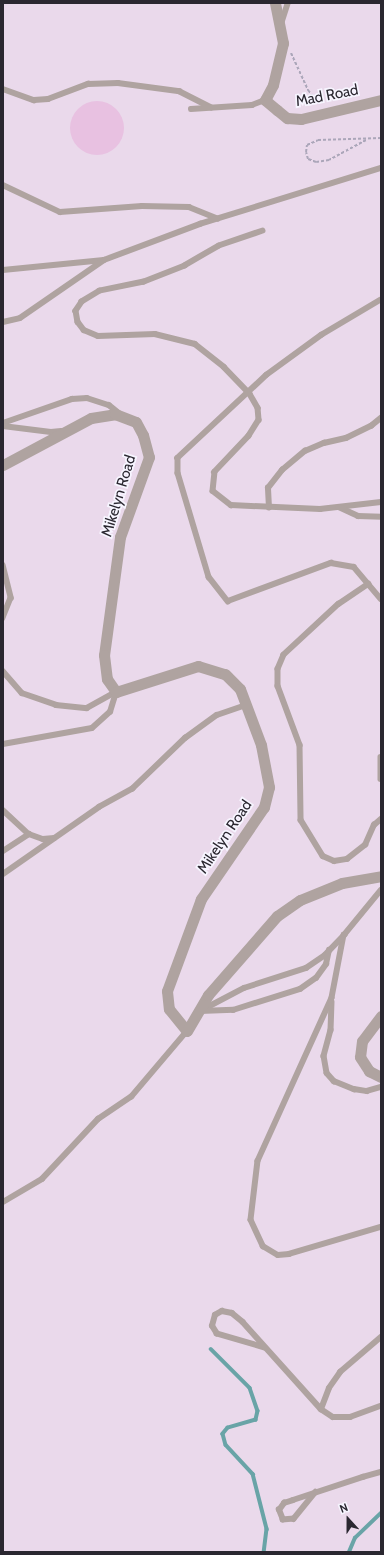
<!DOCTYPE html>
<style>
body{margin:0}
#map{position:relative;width:384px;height:1555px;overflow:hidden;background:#ebe5fe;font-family:Cabin,sans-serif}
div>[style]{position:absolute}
.industrial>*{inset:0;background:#ead9eb;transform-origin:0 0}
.stream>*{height:3.5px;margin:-1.75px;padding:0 1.75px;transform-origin:1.75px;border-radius:1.75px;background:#69a4a7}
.building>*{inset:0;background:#e8c1e1}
.round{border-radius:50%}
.path>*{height:2px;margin-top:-1px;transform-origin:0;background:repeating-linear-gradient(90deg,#aba6b9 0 3px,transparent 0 5px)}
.service>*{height:5.5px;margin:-2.75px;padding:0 2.75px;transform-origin:2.75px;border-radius:2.75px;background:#afa3a0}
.minor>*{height:11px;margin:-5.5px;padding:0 5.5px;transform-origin:5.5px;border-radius:5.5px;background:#afa3a0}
span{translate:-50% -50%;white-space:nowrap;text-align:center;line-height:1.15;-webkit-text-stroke:3.5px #f7f5ff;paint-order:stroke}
.street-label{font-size:15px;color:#2a2730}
.frame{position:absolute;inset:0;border:4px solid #2a2730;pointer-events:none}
.north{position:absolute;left:328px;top:1499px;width:40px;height:40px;-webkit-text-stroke:3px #f7f5ff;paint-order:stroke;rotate:339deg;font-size:11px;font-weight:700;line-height:16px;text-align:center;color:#2a2730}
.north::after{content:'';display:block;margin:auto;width:14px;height:18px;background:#2a2730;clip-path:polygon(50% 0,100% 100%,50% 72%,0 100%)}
</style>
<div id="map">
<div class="industrial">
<i style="left:3px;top:3px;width:378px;height:1549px"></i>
</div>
<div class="stream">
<i style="left:211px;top:1349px;width:55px;rotate:45deg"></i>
<i style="left:250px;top:1388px;width:24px;rotate:71deg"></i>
<i style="left:258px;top:1411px;width:9px;rotate:103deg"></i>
<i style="left:256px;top:1420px;width:29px;rotate:164deg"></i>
<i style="left:228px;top:1428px;width:8px;rotate:130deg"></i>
<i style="left:223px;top:1434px;width:11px;rotate:75deg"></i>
<i style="left:226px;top:1445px;width:40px;rotate:47deg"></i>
<i style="left:253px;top:1474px;width:57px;rotate:75.7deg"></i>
<i style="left:267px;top:1529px;width:23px;rotate:97deg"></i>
<i style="left:349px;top:1552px;width:15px;rotate:-67deg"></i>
<i style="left:355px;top:1538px;width:36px;rotate:-44deg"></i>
</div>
<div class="building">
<i class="round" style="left:70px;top:101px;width:54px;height:54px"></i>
</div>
<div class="path">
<i style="left:291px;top:53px;width:41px;rotate:65.3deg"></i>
<i style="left:308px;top:90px;width:16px;rotate:52deg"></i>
<i style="left:366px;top:140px;width:42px;rotate:151.6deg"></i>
<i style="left:329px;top:160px;width:13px;rotate:171deg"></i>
<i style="left:316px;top:162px;width:9px;rotate:-159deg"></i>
<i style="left:308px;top:159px;width:7px;rotate:-106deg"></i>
<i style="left:306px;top:152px;width:7px;rotate:-82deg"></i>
<i style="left:307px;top:145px;width:12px;rotate:-24deg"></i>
<i style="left:318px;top:140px;width:63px;rotate:-1.8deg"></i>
</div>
<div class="service">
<i style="left:281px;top:24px;width:22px;rotate:-72deg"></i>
<i style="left:3px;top:89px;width:33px;rotate:20deg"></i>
<i style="left:34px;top:100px;width:14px;rotate:-4deg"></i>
<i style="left:48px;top:99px;width:43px;rotate:-20.6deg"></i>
<i style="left:88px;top:84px;width:30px;rotate:-2deg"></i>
<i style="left:118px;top:83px;width:62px;rotate:7.5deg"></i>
<i style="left:179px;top:91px;width:36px;rotate:27deg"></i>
<i style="left:191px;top:109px;width:61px;rotate:-3.8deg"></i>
<i style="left:252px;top:105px;width:14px;rotate:-21deg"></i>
<i style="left:3px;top:185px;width:63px;rotate:25.3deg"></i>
<i style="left:60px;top:212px;width:82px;rotate:-4.2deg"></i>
<i style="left:142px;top:206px;width:47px;rotate:1.2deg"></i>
<i style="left:189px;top:207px;width:31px;rotate:22deg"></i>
<i style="left:263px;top:231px;width:46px;rotate:161.2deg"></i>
<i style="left:219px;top:246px;width:39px;rotate:150deg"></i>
<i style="left:185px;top:266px;width:44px;rotate:158.7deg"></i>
<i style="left:144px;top:282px;width:45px;rotate:168.4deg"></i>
<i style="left:100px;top:291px;width:21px;rotate:149deg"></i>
<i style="left:82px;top:302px;width:11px;rotate:124deg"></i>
<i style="left:76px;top:311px;width:11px;rotate:80deg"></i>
<i style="left:78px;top:322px;width:10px;rotate:53deg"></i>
<i style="left:84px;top:330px;width:15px;rotate:23deg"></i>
<i style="left:98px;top:336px;width:57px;rotate:-2deg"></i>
<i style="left:155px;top:334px;width:41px;rotate:14deg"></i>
<i style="left:195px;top:344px;width:37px;rotate:38deg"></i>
<i style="left:224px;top:367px;width:37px;rotate:46deg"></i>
<i style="left:250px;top:394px;width:16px;rotate:60deg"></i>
<i style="left:258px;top:408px;width:12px;rotate:85deg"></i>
<i style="left:259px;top:420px;width:19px;rotate:122deg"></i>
<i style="left:249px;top:436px;width:50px;rotate:133.4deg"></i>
<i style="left:215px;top:472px;width:19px;rotate:96deg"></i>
<i style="left:213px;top:491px;width:23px;rotate:38deg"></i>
<i style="left:231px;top:505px;width:89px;rotate:2.6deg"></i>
<i style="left:320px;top:509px;width:61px;rotate:-6.5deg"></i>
<i style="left:3px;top:270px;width:101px;rotate:-5.7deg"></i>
<i style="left:104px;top:260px;width:103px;rotate:-20.6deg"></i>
<i style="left:200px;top:224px;width:189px;rotate:-17.2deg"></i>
<i style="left:381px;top:300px;width:69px;rotate:149.3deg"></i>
<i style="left:322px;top:335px;width:68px;rotate:144deg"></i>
<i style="left:267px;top:375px;width:122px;rotate:137deg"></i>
<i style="left:178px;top:458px;width:15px;rotate:90deg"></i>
<i style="left:178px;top:473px;width:109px;rotate:73.4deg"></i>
<i style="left:209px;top:577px;width:31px;rotate:52deg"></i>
<i style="left:228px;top:601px;width:110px;rotate:-20.3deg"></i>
<i style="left:331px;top:563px;width:23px;rotate:10deg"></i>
<i style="left:354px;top:567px;width:42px;rotate:49.8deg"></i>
<i style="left:3px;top:322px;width:17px;rotate:-13deg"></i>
<i style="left:20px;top:318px;width:102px;rotate:-34.6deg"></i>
<i style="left:3px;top:423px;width:73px;rotate:-19.2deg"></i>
<i style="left:72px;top:399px;width:15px;rotate:-4deg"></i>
<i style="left:87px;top:398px;width:23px;rotate:18deg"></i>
<i style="left:109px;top:405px;width:13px;rotate:39deg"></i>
<i style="left:3px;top:426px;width:48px;rotate:7.1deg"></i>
<i style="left:51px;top:432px;width:10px;rotate:-6deg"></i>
<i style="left:339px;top:507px;width:21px;rotate:25deg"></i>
<i style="left:358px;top:516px;width:23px;rotate:2deg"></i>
<i style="left:269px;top:508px;width:20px;rotate:-93deg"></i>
<i style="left:268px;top:488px;width:23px;rotate:-52deg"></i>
<i style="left:282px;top:470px;width:30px;rotate:-40deg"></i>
<i style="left:305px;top:451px;width:21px;rotate:-23deg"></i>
<i style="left:324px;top:443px;width:23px;rotate:-13deg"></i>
<i style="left:346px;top:438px;width:28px;rotate:-26deg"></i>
<i style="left:371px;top:426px;width:13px;rotate:-39deg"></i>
<i style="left:3px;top:565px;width:34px;rotate:76deg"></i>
<i style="left:11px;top:598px;width:22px;rotate:112deg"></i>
<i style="left:369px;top:584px;width:36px;rotate:146deg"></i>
<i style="left:339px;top:604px;width:75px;rotate:137.2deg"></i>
<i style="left:284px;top:655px;width:15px;rotate:113deg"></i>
<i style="left:278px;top:669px;width:17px;rotate:90deg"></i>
<i style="left:278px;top:686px;width:63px;rotate:69.6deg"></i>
<i style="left:300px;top:745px;width:75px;rotate:89.2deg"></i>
<i style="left:301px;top:820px;width:42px;rotate:58.6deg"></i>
<i style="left:323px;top:856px;width:12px;rotate:24deg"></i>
<i style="left:334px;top:861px;width:13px;rotate:-9deg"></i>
<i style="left:347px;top:859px;width:23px;rotate:-38deg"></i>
<i style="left:365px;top:845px;width:22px;rotate:-66deg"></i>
<i style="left:374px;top:825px;width:9px;rotate:-41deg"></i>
<i style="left:3px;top:671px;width:29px;rotate:49deg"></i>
<i style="left:22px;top:693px;width:36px;rotate:19deg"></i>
<i style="left:56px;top:705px;width:31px;rotate:6deg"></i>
<i style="left:87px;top:708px;width:33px;rotate:-29deg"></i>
<i style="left:3px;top:744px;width:90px;rotate:-10.2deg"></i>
<i style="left:92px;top:728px;width:24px;rotate:-42deg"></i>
<i style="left:110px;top:712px;width:21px;rotate:-73deg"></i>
<i style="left:381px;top:757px;width:22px;rotate:90deg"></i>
<i style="left:3px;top:810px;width:35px;rotate:43deg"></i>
<i style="left:29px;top:834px;width:15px;rotate:20deg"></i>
<i style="left:43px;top:839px;width:11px;rotate:-5deg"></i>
<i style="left:3px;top:851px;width:31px;rotate:-33deg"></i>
<i style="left:3px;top:874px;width:117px;rotate:-34.9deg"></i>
<i style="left:99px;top:807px;width:38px;rotate:-29deg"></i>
<i style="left:132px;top:789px;width:74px;rotate:-43.9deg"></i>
<i style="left:185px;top:738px;width:39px;rotate:-36deg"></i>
<i style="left:217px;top:715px;width:31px;rotate:-19deg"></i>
<i style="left:344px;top:935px;width:64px;rotate:100.8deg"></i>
<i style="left:332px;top:998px;width:179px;rotate:114.4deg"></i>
<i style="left:258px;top:1161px;width:59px;rotate:96.8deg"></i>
<i style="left:251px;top:1220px;width:29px;rotate:65deg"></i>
<i style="left:263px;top:1246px;width:17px;rotate:31deg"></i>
<i style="left:278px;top:1255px;width:11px;rotate:-5deg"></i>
<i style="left:289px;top:1254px;width:96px;rotate:-16.4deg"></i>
<i style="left:332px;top:1002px;width:28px;rotate:92deg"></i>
<i style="left:331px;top:1030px;width:27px;rotate:105deg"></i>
<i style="left:324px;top:1056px;width:17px;rotate:80deg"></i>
<i style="left:327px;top:1073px;width:11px;rotate:49deg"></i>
<i style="left:334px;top:1081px;width:22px;rotate:22deg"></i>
<i style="left:354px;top:1089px;width:13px;rotate:9deg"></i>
<i style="left:367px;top:1091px;width:15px;rotate:-16deg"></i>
<i style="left:202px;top:1010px;width:47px;rotate:-27.6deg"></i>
<i style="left:244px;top:988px;width:65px;rotate:-17.9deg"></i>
<i style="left:306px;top:968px;width:23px;rotate:-34deg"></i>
<i style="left:325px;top:955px;width:28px;rotate:-46deg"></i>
<i style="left:344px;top:935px;width:58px;rotate:-50.6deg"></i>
<i style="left:200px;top:1011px;width:33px;rotate:-2deg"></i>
<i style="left:233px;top:1010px;width:70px;rotate:-17.4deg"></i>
<i style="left:300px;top:989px;width:19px;rotate:-35deg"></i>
<i style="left:316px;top:978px;width:17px;rotate:-54deg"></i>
<i style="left:326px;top:964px;width:14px;rotate:-78deg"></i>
<i style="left:3px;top:1202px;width:45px;rotate:-30.5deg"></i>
<i style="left:42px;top:1179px;width:82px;rotate:-47deg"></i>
<i style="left:98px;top:1119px;width:40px;rotate:-34deg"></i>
<i style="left:131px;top:1097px;width:87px;rotate:-49.7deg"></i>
<i style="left:265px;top:1348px;width:50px;rotate:-163.7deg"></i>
<i style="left:217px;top:1334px;width:9px;rotate:-122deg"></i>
<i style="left:212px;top:1326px;width:11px;rotate:-75deg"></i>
<i style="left:215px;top:1315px;width:8px;rotate:-30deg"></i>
<i style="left:222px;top:1311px;width:10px;rotate:11deg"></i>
<i style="left:232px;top:1313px;width:14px;rotate:39deg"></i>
<i style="left:243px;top:1322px;width:117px;rotate:48.1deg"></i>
<i style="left:321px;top:1409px;width:14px;rotate:34deg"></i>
<i style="left:333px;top:1417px;width:17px"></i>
<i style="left:350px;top:1417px;width:33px;rotate:-20deg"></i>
<i style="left:321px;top:1409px;width:22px;rotate:-69deg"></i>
<i style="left:329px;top:1388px;width:19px;rotate:-55deg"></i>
<i style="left:340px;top:1372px;width:54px;rotate:-40.5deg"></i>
<i style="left:316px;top:1492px;width:35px;rotate:129deg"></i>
<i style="left:294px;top:1519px;width:11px;rotate:175deg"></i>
<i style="left:283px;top:1520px;width:11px;rotate:-112deg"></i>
<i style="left:279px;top:1510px;width:9px;rotate:-54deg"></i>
<i style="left:284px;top:1503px;width:9px;rotate:-18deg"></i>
<i style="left:293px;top:1500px;width:74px;rotate:-18.2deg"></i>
<i style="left:363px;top:1477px;width:19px;rotate:-16deg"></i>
</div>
<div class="minor">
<i style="left:275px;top:3px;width:41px;rotate:78.7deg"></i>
<i style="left:283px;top:43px;width:43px;rotate:103.4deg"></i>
<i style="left:273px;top:85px;width:17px;rotate:118deg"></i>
<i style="left:265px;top:100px;width:16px;rotate:40deg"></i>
<i style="left:277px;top:110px;width:13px;rotate:39deg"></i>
<i style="left:287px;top:118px;width:14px;rotate:4deg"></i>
<i style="left:301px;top:119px;width:82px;rotate:-13.4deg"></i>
<i style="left:3px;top:465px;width:100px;rotate:-28.1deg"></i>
<i style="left:91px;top:418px;width:24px;rotate:-9deg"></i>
<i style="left:115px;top:414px;width:22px;rotate:21deg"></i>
<i style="left:136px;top:422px;width:15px;rotate:62deg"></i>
<i style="left:143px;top:435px;width:23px;rotate:75deg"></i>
<i style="left:149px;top:457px;width:85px;rotate:109.9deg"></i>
<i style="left:120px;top:537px;width:119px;rotate:97.7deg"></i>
<i style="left:104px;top:655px;width:24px;rotate:83deg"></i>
<i style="left:107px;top:679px;width:16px;rotate:55deg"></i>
<i style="left:116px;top:692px;width:86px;rotate:-17.6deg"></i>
<i style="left:198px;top:666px;width:28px;rotate:17deg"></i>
<i style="left:225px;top:674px;width:21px;rotate:45deg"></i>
<i style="left:240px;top:689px;width:60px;rotate:69.4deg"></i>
<i style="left:261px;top:745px;width:43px;rotate:79.2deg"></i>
<i style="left:269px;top:787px;width:21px;rotate:104deg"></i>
<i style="left:264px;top:807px;width:112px;rotate:124.4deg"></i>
<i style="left:201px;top:899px;width:98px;rotate:110.3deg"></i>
<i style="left:167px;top:991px;width:18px;rotate:84deg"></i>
<i style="left:169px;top:1009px;width:28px;rotate:51deg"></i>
<i style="left:187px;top:1031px;width:42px;rotate:-59.7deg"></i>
<i style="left:208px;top:995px;width:105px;rotate:-48.9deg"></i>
<i style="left:277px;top:916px;width:28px;rotate:-35deg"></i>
<i style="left:300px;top:900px;width:45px;rotate:-22deg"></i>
<i style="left:342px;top:883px;width:40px;rotate:-10deg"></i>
<i style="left:381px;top:1016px;width:31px;rotate:127deg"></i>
<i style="left:362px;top:1041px;width:16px;rotate:97deg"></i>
<i style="left:360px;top:1057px;width:17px;rotate:57deg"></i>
<i style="left:369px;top:1071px;width:13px;rotate:27deg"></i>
</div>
<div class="street-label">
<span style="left:327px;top:96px;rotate:-11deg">Mad Road</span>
<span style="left:119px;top:496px;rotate:-73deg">Mikelyn Road</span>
<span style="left:225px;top:837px;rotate:-56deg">Mikelyn Road</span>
</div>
<div class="frame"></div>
<div class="north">N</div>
</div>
